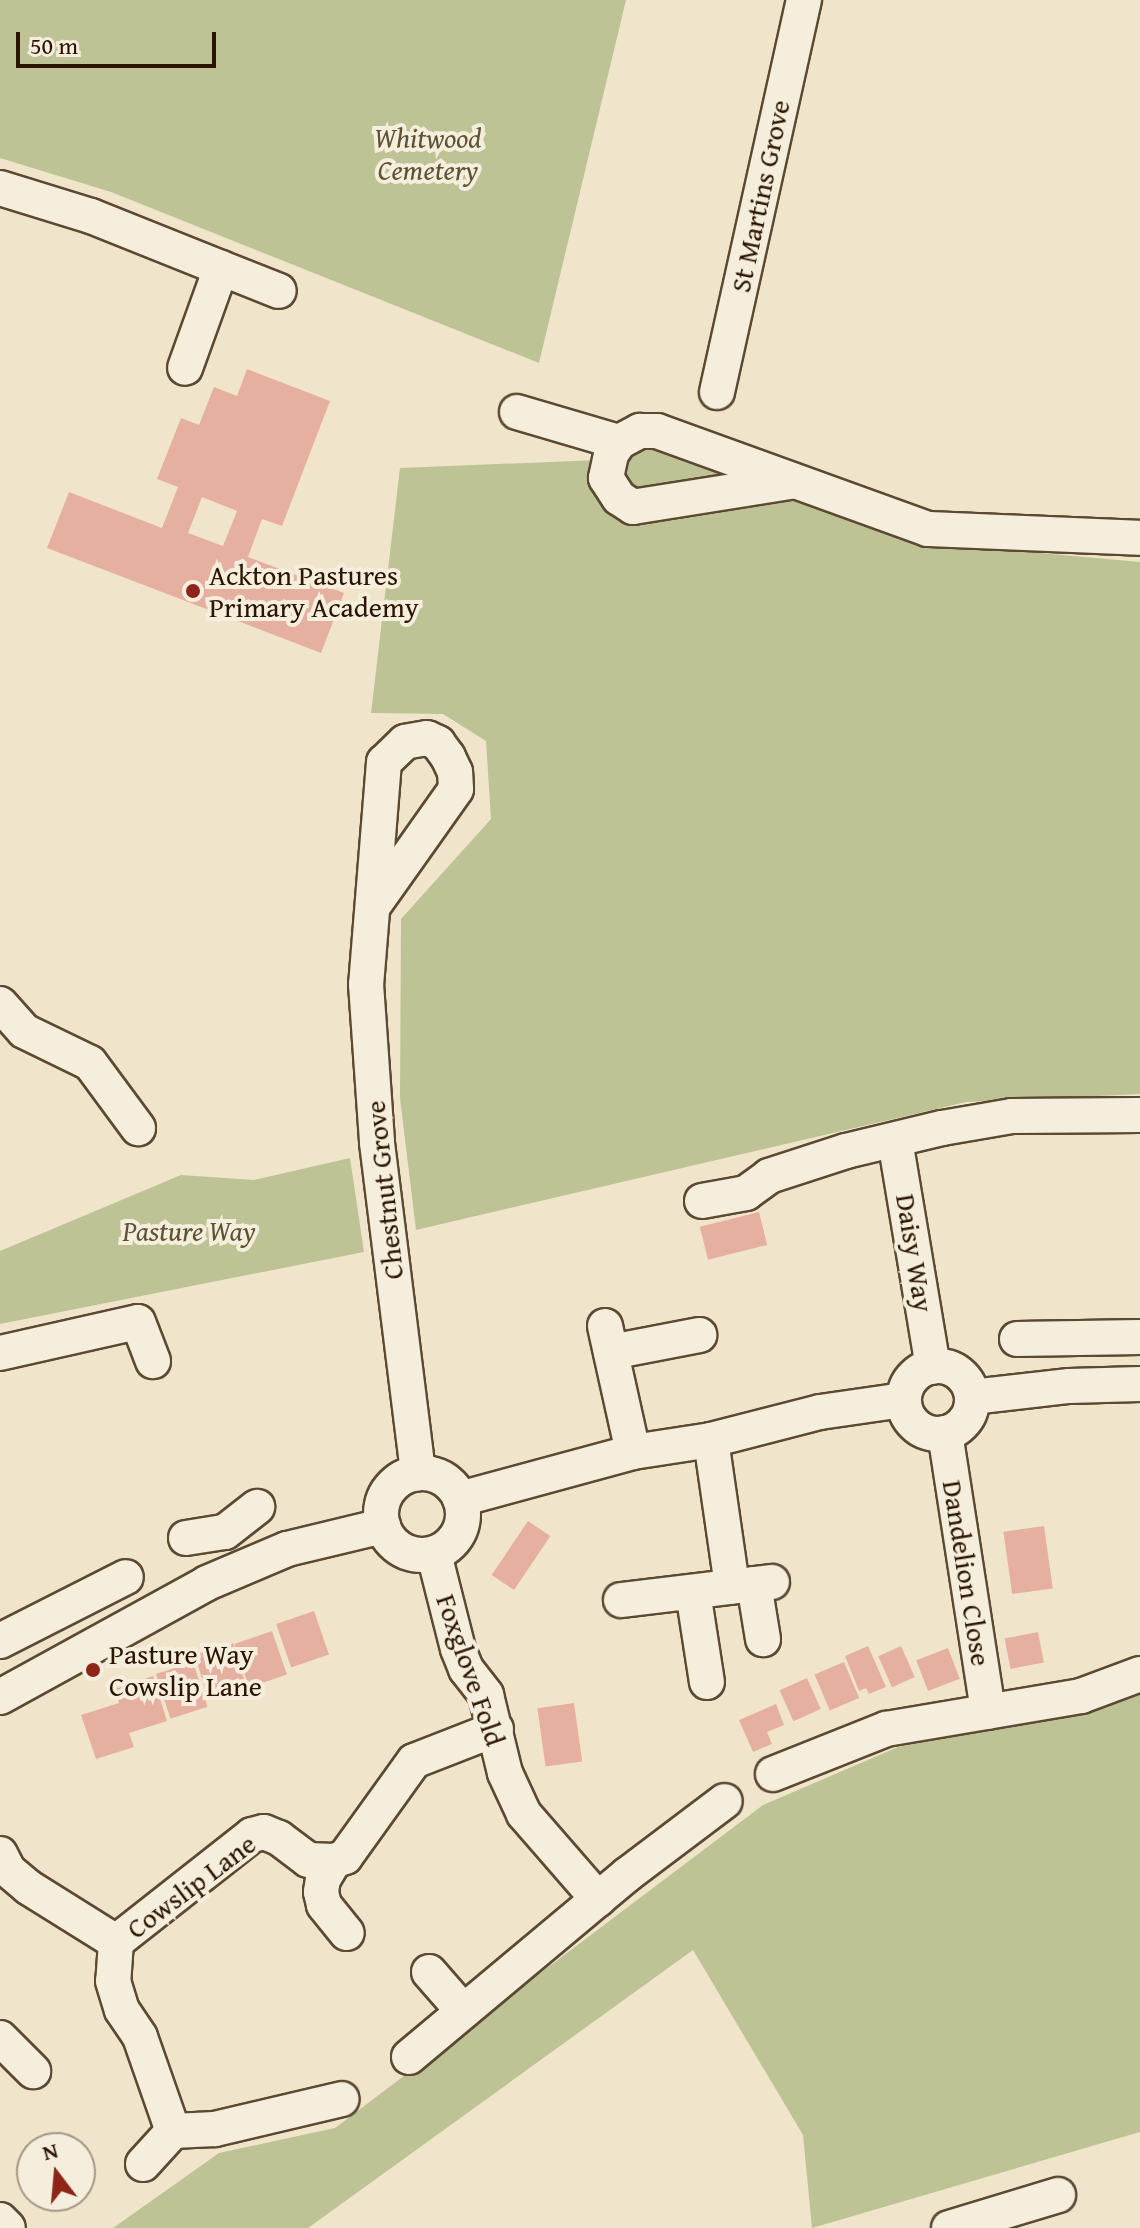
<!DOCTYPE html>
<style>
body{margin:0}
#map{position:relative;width:1140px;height:2228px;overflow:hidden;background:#f0e5ca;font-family:"Gentium Book Plus",serif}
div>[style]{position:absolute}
.green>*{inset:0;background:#bdc394}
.building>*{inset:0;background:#e6b0a1;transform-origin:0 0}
.roads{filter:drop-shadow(2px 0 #5c4932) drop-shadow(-2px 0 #5c4932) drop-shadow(0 2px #5c4932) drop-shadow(0 -2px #5c4932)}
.minor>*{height:34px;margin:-17px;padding:0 17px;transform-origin:17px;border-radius:17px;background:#f5eedd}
.minor>.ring{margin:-17px;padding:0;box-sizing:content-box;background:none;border:34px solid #f5eedd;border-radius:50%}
.dots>*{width:22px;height:22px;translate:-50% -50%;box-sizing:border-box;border:4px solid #f5eedd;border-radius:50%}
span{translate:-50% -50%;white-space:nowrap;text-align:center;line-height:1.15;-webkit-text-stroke:8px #f5eedd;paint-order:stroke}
.park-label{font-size:28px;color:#5e5234;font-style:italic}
.street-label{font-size:28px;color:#2b1500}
.poi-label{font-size:28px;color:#2b1500}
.left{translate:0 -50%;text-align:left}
.north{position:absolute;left:16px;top:2132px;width:80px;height:80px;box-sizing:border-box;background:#f5eedd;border:2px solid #a49785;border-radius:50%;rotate:344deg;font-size:22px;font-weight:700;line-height:32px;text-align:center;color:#2b1500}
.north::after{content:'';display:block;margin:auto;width:28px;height:36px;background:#8f2418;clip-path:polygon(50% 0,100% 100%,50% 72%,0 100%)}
.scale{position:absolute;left:16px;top:32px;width:200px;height:36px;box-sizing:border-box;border:4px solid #2b1500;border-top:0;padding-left:10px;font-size:24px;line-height:28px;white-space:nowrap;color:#2b1500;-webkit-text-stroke:6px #f5eedd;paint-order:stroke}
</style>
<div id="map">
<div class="green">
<i style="clip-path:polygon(0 0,626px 0,539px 363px,111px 192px,0 158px)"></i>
<i style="clip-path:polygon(651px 444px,744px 479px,633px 492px,623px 479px,624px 464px)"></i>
<i style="clip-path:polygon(598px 460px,597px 491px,614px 516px,669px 521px,797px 500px,930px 543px,1140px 562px,1140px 1094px,966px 1102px,416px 1230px,400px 1098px,401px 919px,491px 819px,486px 741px,443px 714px,371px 713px,400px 468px)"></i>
<i style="clip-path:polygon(350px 1158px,364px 1252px,0 1324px,0 1251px,181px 1175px,254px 1180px)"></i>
<i style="clip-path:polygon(1140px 1695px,1140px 2132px,812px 2228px,803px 2135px,693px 1950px,308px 2228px,113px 2228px,219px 2153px,335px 2128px,763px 1805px,898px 1747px,1109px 1706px)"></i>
</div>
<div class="building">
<i style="clip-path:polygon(evenodd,247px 369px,330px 401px,282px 526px,262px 519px,248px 557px,344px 593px,321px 653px,47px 548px,69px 492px,162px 528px,178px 487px,157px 479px,181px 418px,199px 425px,214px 387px,237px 396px,247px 369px,202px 497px,237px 511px,223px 546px,188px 533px,202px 497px)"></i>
<i style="left:759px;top:1212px;width:34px;height:61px;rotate:76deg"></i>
<i style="left:528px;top:1521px;width:27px;height:65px;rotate:34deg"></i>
<i style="left:1044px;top:1526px;width:63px;height:41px;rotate:82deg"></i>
<i style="left:314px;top:1611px;width:46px;height:40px;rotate:71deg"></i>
<i style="left:272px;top:1631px;width:46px;height:40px;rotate:71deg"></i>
<i style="left:1038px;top:1632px;width:31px;height:34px;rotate:79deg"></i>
<i style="left:233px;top:1643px;width:47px;height:40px;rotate:73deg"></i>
<i style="clip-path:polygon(868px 1646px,886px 1687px,869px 1694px,866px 1688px,859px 1691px,845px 1656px)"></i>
<i style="left:901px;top:1646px;width:34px;height:25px;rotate:66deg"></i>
<i style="left:948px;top:1648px;width:33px;height:34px;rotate:69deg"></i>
<i style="left:193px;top:1662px;width:47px;height:39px;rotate:72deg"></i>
<i style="left:844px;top:1662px;width:39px;height:32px;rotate:67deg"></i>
<i style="clip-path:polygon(153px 1676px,167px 1721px,129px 1733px,134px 1747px,96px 1759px,81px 1715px,119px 1703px,115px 1689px)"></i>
<i style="left:807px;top:1678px;width:34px;height:30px;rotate:66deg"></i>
<i style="left:574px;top:1703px;width:59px;height:37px;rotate:82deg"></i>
<i style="clip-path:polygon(776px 1704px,784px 1725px,767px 1732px,772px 1744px,753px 1752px,739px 1720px)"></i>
</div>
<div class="roads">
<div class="minor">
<i style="left:0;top:188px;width:95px;rotate:17.1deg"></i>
<i style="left:91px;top:216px;width:140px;rotate:21.8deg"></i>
<i style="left:221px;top:268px;width:106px;rotate:109.8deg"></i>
<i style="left:221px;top:268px;width:62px;rotate:21.6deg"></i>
<i style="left:717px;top:392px;width:402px;rotate:-77.5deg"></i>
<i style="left:517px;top:412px;width:106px;rotate:16.4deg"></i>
<i style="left:790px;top:482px;width:159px;rotate:171deg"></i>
<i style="left:633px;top:507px;width:17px;rotate:-147deg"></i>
<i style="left:619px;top:498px;width:24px;rotate:-123deg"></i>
<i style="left:606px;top:478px;width:25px;rotate:-78deg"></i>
<i style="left:611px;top:454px;width:14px;rotate:-56deg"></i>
<i style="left:619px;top:442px;width:24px;rotate:-28deg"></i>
<i style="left:640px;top:431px;width:17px"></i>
<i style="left:657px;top:431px;width:288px;rotate:19.9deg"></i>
<i style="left:928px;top:529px;width:212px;rotate:2.4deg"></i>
<i style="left:374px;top:905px;width:142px;rotate:-54.7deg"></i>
<i style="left:456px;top:789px;width:17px;rotate:-93deg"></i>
<i style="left:455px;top:772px;width:17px;rotate:-115deg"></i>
<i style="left:448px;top:757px;width:17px;rotate:-126deg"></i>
<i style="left:438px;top:743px;width:12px;rotate:-156deg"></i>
<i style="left:427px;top:738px;width:22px;rotate:170deg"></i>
<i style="left:405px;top:742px;width:29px;rotate:136deg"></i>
<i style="left:384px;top:762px;width:223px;rotate:94.6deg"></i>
<i style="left:366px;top:984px;width:159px;rotate:86deg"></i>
<i style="left:377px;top:1143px;width:333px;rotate:82.9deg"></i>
<i style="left:0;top:1004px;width:36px;rotate:48deg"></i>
<i style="left:24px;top:1031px;width:73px;rotate:25.9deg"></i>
<i style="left:90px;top:1063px;width:81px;rotate:53.6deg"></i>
<i style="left:895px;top:1140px;width:230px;rotate:80.5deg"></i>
<i style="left:702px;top:1201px;width:45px;rotate:-10.3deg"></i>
<i style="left:746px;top:1193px;width:29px;rotate:-36deg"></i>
<i style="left:769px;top:1176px;width:81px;rotate:-18deg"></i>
<i style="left:846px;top:1151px;width:99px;rotate:-13.5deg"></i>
<i style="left:942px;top:1128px;width:71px;rotate:-9.7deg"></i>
<i style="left:1012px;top:1116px;width:128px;rotate:-0.4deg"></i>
<i style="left:605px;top:1326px;width:129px;rotate:77.5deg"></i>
<i style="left:1017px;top:1339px;width:123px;rotate:-0.9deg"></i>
<i style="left:611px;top:1352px;width:90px;rotate:-10.9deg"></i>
<i style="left:0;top:1353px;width:141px;rotate:-12.7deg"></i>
<i style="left:138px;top:1322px;width:42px;rotate:69deg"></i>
<i class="ring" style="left:904px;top:1366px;width:34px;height:34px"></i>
<i style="left:972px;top:1397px;width:98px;rotate:-6.5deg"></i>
<i style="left:1069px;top:1386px;width:71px;rotate:-1.6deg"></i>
<i style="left:945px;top:1433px;width:282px;rotate:81.2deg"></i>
<i style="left:711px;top:1440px;width:148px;rotate:81.8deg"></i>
<i class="ring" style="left:381px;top:1473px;width:48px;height:48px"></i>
<i style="left:460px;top:1499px;width:179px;rotate:-15.2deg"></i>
<i style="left:633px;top:1452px;width:79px;rotate:-8.7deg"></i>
<i style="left:711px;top:1440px;width:113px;rotate:-14.4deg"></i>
<i style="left:820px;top:1412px;width:84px;rotate:-8.2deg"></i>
<i style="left:186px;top:1538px;width:39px;rotate:-9deg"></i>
<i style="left:225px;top:1532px;width:41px;rotate:-38deg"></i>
<i style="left:434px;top:1554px;width:98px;rotate:75.8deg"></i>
<i style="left:458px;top:1649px;width:22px;rotate:68deg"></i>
<i style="left:466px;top:1669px;width:33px;rotate:52deg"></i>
<i style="left:486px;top:1695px;width:80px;rotate:76.3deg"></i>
<i style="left:505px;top:1773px;width:45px;rotate:65.1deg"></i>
<i style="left:524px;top:1814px;width:113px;rotate:49deg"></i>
<i style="left:754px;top:1584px;width:56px;rotate:80.7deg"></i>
<i style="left:693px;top:1592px;width:91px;rotate:81.2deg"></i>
<i style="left:621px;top:1600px;width:152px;rotate:-6.8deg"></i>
<i style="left:0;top:1641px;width:141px;rotate:-26.9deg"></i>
<i style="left:0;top:1697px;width:236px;rotate:-28.8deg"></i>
<i style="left:207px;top:1583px;width:87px;rotate:-23deg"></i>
<i style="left:287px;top:1549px;width:99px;rotate:-13.5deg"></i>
<i style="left:773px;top:1774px;width:122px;rotate:-21.7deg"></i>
<i style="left:886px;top:1729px;width:198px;rotate:-9.6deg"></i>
<i style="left:1081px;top:1696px;width:63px;rotate:-20.4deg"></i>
<i style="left:0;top:1854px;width:18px;rotate:63deg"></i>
<i style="left:8px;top:1870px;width:26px;rotate:40deg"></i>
<i style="left:28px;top:1887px;width:104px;rotate:32deg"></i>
<i style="left:334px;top:1861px;width:21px;rotate:121deg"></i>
<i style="left:323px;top:1879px;width:13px;rotate:99deg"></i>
<i style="left:321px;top:1892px;width:13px;rotate:77deg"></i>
<i style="left:324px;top:1905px;width:36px;rotate:51deg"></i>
<i style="left:116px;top:1942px;width:173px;rotate:-38.2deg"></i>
<i style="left:252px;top:1835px;width:12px;rotate:-14deg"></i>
<i style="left:264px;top:1832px;width:16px;rotate:22deg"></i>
<i style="left:279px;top:1838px;width:36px;rotate:37deg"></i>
<i style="left:308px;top:1860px;width:26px;rotate:2deg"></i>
<i style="left:334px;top:1861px;width:12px;rotate:-20deg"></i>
<i style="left:345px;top:1857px;width:118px;rotate:-54.3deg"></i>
<i style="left:414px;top:1761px;width:88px;rotate:-21.3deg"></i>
<i style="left:116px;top:1942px;width:39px;rotate:94deg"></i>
<i style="left:113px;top:1981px;width:30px;rotate:73deg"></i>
<i style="left:122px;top:2010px;width:32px;rotate:56deg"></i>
<i style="left:140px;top:2037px;width:100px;rotate:70.7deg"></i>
<i style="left:429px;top:1972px;width:52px;rotate:48.9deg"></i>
<i style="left:0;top:2038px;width:47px;rotate:45deg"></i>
<i style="left:409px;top:2057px;width:285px;rotate:-39.9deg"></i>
<i style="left:628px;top:1874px;width:121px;rotate:-37deg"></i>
<i style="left:143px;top:2164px;width:45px;rotate:-47.7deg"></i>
<i style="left:173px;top:2131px;width:42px;rotate:-2.7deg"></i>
<i style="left:215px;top:2129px;width:130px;rotate:-13.3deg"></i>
<i style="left:0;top:2220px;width:11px;rotate:45deg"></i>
<i style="left:949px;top:2228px;width:114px;rotate:-16.8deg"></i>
</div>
</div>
<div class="dots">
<i style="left:193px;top:591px;background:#8f2418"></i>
<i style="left:93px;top:1670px;background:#8f2418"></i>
</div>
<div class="park-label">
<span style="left:428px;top:154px">Whitwood<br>Cemetery</span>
<span style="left:189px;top:1231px">Pasture Way</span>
</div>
<div class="street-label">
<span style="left:760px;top:196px;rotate:-78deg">St Martins Grove</span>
<span style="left:384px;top:1190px;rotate:-96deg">Chestnut Grove</span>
<span style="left:915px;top:1253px;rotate:81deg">Daisy Way</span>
<span style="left:967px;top:1573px;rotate:81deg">Dandelion Close</span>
<span style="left:471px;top:1670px;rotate:71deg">Foxglove Fold</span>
<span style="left:191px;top:1886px;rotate:-37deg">Cowslip Lane</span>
</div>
<div class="poi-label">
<span class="left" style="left:209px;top:591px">Ackton Pastures<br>Primary Academy</span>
<span class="left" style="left:109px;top:1670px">Pasture Way<br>Cowslip Lane</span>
</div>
<div class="north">N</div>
<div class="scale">50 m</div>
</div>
